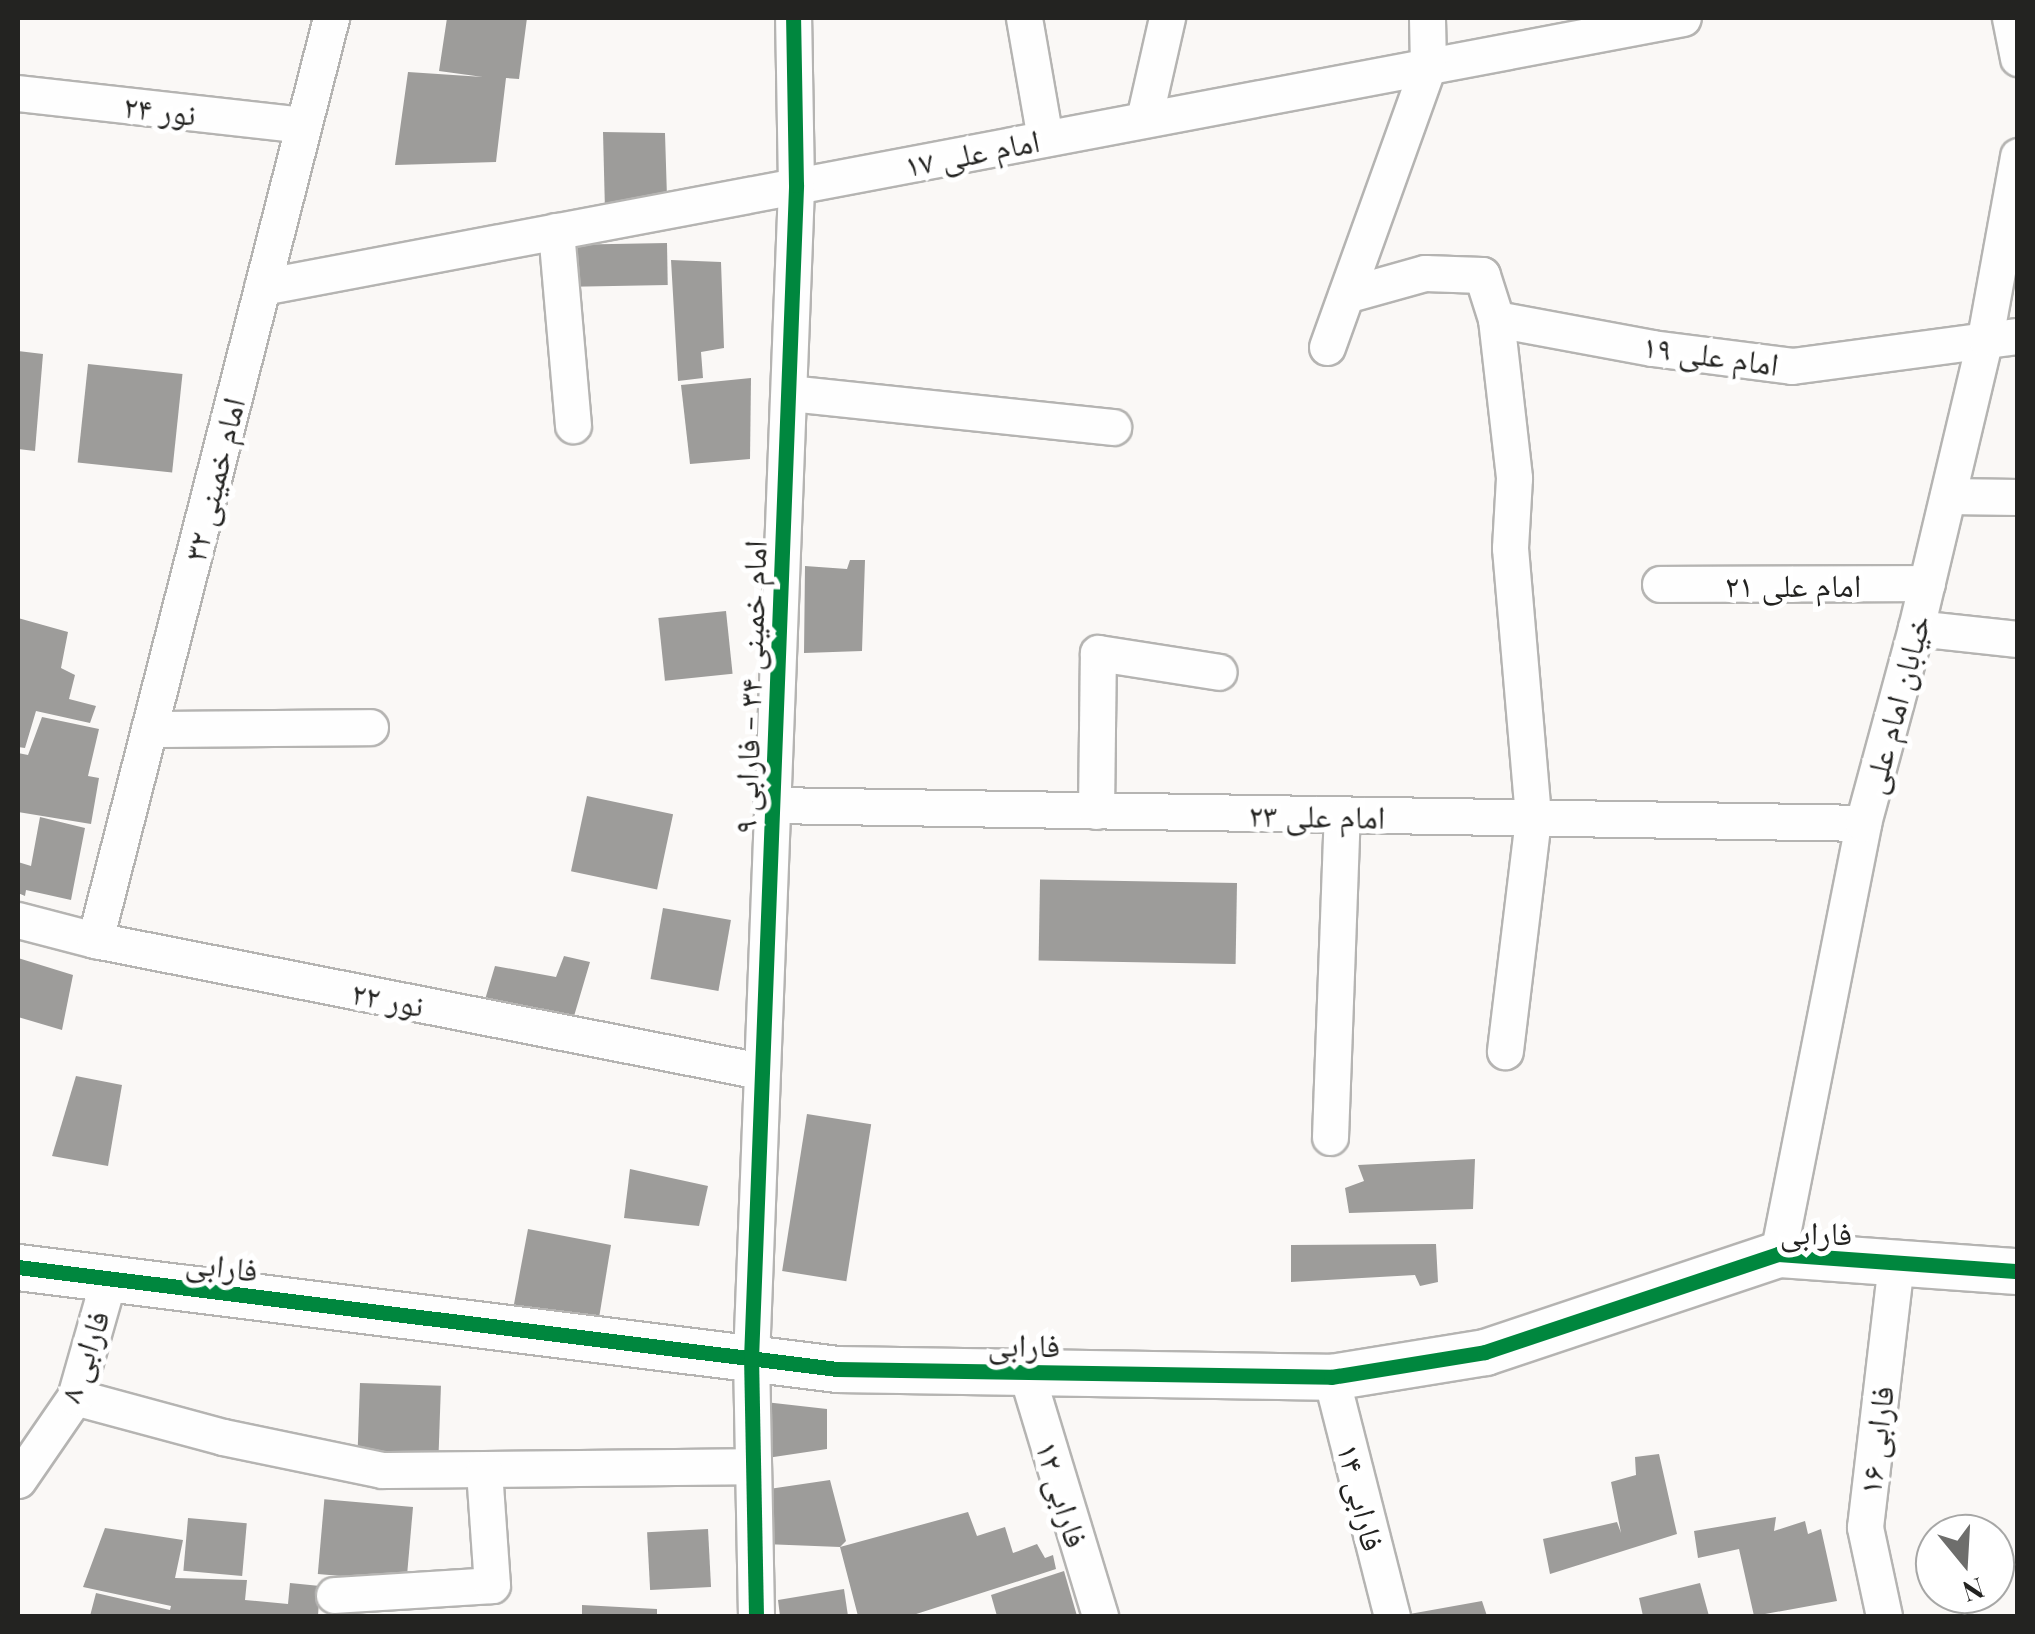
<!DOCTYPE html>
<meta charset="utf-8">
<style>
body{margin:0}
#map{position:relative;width:2035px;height:1634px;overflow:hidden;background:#faf8f6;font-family:"Playfair Display","Noto Naskh Arabic",serif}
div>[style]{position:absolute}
.building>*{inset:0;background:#9d9c9a;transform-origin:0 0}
.roads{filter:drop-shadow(2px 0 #b5b4b2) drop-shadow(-2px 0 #b5b4b2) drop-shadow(0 2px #b5b4b2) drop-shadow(0 -2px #b5b4b2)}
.minor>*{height:35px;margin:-17.5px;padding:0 17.5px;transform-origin:17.5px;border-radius:17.5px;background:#fefefe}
.tertiary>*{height:45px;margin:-22.5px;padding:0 22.5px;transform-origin:22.5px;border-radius:22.5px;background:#fefefe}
.cycleway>*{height:15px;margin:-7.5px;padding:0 7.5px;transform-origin:7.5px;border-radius:7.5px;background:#00873e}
span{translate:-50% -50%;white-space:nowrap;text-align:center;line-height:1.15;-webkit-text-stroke:10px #fff;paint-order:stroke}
.street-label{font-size:32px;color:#232321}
.frame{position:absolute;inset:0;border:20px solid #232321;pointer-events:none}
.north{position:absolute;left:1915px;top:1514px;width:100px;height:100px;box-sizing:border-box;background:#fff;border:2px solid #a7a7a6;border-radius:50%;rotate:162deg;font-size:28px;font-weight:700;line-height:40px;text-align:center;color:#232321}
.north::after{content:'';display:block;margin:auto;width:35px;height:45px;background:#6e6e6c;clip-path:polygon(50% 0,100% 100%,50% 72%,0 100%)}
</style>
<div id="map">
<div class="building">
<i style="clip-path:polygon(447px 18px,527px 18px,519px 79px,506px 78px,496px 162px,395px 165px,408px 72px,483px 77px,439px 71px)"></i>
<i style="clip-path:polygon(603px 132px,665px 133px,667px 198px,605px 211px)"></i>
<i style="left:667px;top:243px;width:42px;height:95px;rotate:89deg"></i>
<i style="clip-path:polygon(671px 260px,721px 262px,724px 348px,701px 352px,703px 378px,678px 381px)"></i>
<i style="clip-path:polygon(18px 351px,43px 354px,35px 451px,18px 449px)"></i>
<i style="left:88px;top:364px;width:95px;height:99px;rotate:6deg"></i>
<i style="clip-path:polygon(751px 378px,750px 459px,690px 464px,681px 385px)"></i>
<i style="clip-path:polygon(850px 560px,865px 560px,862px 651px,804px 653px,805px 566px,847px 569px)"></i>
<i style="left:726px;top:611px;width:63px;height:68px;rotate:84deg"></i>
<i style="clip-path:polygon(18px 618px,68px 632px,61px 668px,75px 675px,69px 699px,96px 706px,90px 723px,36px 711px,25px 748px,18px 747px)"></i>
<i style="clip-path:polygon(42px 717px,99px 729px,88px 776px,99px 778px,91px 824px,18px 812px,18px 753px,28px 755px)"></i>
<i style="left:587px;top:796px;width:88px;height:77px;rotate:12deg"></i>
<i style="clip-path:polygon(40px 817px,85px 828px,71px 900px,26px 890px,25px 896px,18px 893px,18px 862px,31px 866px)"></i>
<i style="left:1237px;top:883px;width:81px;height:197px;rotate:91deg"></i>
<i style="left:663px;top:908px;width:69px;height:72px;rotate:10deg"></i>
<i style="clip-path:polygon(564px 956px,590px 962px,572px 1023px,484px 1003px,495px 966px,556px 977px)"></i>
<i style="clip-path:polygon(18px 958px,73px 975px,62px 1030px,18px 1017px)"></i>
<i style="clip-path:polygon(76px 1076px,122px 1085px,108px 1166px,52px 1156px)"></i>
<i style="left:807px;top:1114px;width:65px;height:159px;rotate:9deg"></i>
<i style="clip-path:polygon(1475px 1159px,1473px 1209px,1349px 1213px,1345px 1188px,1364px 1181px,1358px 1165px)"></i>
<i style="clip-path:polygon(630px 1169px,708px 1186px,699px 1226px,624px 1218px)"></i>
<i style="clip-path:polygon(528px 1229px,611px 1245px,599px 1318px,511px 1320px)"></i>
<i style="clip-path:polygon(1436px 1244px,1438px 1282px,1420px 1286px,1415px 1275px,1291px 1282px,1291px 1245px)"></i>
<i style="left:360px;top:1383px;width:81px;height:76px;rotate:2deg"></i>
<i style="clip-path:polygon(765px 1402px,827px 1409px,827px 1449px,753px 1460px)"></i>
<i style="clip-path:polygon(1659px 1454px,1677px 1534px,1550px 1574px,1543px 1539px,1617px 1522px,1621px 1533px,1611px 1482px,1636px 1475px,1635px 1457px)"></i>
<i style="clip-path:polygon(830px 1480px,846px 1541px,840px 1547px,968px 1512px,977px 1536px,1005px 1527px,1013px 1553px,1037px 1544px,1045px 1558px,1053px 1555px,1056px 1569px,910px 1616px,858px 1616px,840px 1547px,764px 1544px,769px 1489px)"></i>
<i style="left:413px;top:1507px;width:75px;height:89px;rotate:95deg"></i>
<i style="clip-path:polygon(1776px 1517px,1774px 1531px,1805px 1521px,1808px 1534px,1821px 1529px,1837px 1601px,1754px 1616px,1739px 1549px,1698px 1558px,1694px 1531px)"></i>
<i style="left:188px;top:1518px;width:59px;height:53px;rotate:5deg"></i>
<i style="clip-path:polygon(105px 1528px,183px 1540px,175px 1578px,247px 1580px,245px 1600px,288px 1604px,290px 1583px,320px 1586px,318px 1616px,90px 1616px,96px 1593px,170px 1610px,171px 1606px,83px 1587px)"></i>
<i style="left:708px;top:1529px;width:58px;height:61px;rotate:87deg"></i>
<i style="clip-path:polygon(1064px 1571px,1077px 1616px,997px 1616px,991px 1595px)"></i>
<i style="clip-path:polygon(1700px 1583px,1709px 1616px,1643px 1616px,1639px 1598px)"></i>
<i style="clip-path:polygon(844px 1589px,848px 1616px,780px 1616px,778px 1600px)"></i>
<i style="clip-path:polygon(1482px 1601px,1487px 1616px,1405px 1616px,1404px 1615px)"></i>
<i style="clip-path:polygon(582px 1605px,657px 1609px,657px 1616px,582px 1616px)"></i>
</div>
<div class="roads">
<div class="minor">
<i style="left:1024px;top:18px;width:122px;rotate:80.1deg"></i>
<i style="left:2010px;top:18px;width:41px;rotate:78.7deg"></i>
<i style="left:18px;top:93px;width:287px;rotate:6.4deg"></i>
<i style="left:1144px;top:119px;width:104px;rotate:-77.2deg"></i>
<i style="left:556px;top:231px;width:195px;rotate:85deg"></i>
<i style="left:262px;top:287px;width:1446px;rotate:-10.72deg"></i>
<i style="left:1346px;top:295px;width:82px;rotate:-15.6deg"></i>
<i style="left:1425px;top:273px;width:57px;rotate:2deg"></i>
<i style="left:1482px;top:275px;width:46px;rotate:72.3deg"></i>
<i style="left:1496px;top:319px;width:160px;rotate:83.5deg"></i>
<i style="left:1514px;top:478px;width:70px;rotate:93.3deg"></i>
<i style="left:1510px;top:548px;width:272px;rotate:85.1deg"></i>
<i style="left:1533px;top:819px;width:234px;rotate:96.9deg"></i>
<i style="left:1496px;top:319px;width:159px;rotate:10.5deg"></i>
<i style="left:1652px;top:348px;width:141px;rotate:7.3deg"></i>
<i style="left:1792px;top:366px;width:228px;rotate:-7.6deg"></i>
<i style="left:1327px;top:347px;width:299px;rotate:-70.2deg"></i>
<i style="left:1428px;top:66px;width:48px;rotate:-91.2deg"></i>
<i style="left:789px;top:393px;width:326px;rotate:6deg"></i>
<i style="left:1948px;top:496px;width:70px;rotate:0.8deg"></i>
<i style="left:1660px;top:584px;width:267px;rotate:-0.2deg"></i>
<i style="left:1916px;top:628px;width:103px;rotate:6.2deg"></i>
<i style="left:149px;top:729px;width:221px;rotate:-0.5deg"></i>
<i style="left:771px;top:805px;width:1092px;rotate:0.94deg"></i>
<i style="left:1096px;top:811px;width:158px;rotate:-89.3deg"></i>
<i style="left:1098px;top:653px;width:122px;rotate:8.9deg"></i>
<i style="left:18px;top:920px;width:80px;rotate:14.6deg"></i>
<i style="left:95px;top:940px;width:678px;rotate:11.14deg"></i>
<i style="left:95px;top:940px;width:952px;rotate:-75.64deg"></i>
<i style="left:1330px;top:1137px;width:321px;rotate:-87.9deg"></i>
<i style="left:1778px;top:1254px;width:439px;rotate:-78.8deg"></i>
<i style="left:1863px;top:823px;width:202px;rotate:-74.8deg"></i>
<i style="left:1916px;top:628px;width:298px;rotate:-76.6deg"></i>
<i style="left:1985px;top:338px;width:185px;rotate:-79.7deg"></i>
<i style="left:1026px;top:1372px;width:255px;rotate:73.1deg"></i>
<i style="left:1331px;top:1377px;width:247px;rotate:75.7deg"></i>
<i style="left:75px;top:1397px;width:153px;rotate:15.1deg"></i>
<i style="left:223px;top:1437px;width:162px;rotate:11.7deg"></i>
<i style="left:382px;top:1470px;width:371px;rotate:-0.6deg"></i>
<i style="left:18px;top:1480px;width:101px;rotate:-55.5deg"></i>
<i style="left:75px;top:1397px;width:124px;rotate:-74.1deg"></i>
<i style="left:334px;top:1595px;width:158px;rotate:-3.6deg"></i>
<i style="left:492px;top:1585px;width:115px;rotate:-94deg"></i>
<i style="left:756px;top:1616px;width:257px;rotate:-91.1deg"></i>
<i style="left:751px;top:1359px;width:1175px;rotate:-87.8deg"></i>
<i style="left:796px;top:185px;width:167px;rotate:-91deg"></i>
<i style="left:1884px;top:1616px;width:91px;rotate:-102.1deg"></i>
<i style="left:1865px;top:1527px;width:267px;rotate:-83.3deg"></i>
</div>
<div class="tertiary">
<i style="left:18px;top:1267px;width:825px;rotate:7.1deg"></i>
<i style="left:837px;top:1369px;width:494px;rotate:0.9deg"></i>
<i style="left:1331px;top:1377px;width:156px;rotate:-9.2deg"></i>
<i style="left:1485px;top:1352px;width:309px;rotate:-18.5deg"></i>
<i style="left:1778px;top:1254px;width:241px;rotate:4.1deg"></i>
</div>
</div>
<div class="cycleway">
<i style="left:18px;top:1267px;width:825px;rotate:7.1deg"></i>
<i style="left:837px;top:1369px;width:494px;rotate:0.9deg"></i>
<i style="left:1331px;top:1377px;width:156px;rotate:-9.2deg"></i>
<i style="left:1485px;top:1352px;width:309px;rotate:-18.5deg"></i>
<i style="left:1778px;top:1254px;width:241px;rotate:4.1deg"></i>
<i style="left:756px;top:1616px;width:257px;rotate:-91.1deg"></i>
<i style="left:751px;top:1359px;width:1175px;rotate:-87.8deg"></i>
<i style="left:796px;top:185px;width:167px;rotate:-91deg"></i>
</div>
<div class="street-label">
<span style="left:160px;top:109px;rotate:7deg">نور ۲۴</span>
<span style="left:972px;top:152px;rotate:-11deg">امام علی ۱۷</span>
<span style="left:1711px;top:354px;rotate:8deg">امام علی ۱۹</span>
<span style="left:213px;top:479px;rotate:-76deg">امام خمینی ۳۲</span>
<span style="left:1793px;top:584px">امام علی ۲۱</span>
<span style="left:749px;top:687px;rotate:-88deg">امام خمینی ۳۴ - فارابی ۹</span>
<span style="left:1895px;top:704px;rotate:-75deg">خیابان امام علی</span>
<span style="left:1317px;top:815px;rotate:1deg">امام علی ۲۳</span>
<span style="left:388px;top:998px;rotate:11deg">نور ۲۲</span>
<span style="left:1816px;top:1232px;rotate:1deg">فارابی</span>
<span style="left:222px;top:1265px;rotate:7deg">فارابی</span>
<span style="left:1024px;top:1344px;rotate:1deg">فارابی</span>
<span style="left:83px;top:1356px;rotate:-71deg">فارابی ۸</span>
<span style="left:1875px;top:1440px;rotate:-83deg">فارابی ۱۶</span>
<span style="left:1063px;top:1494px;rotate:73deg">فارابی ۱۲</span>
<span style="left:1362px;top:1497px;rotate:76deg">فارابی ۱۴</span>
</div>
<div class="frame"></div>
<div class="north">N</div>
</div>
